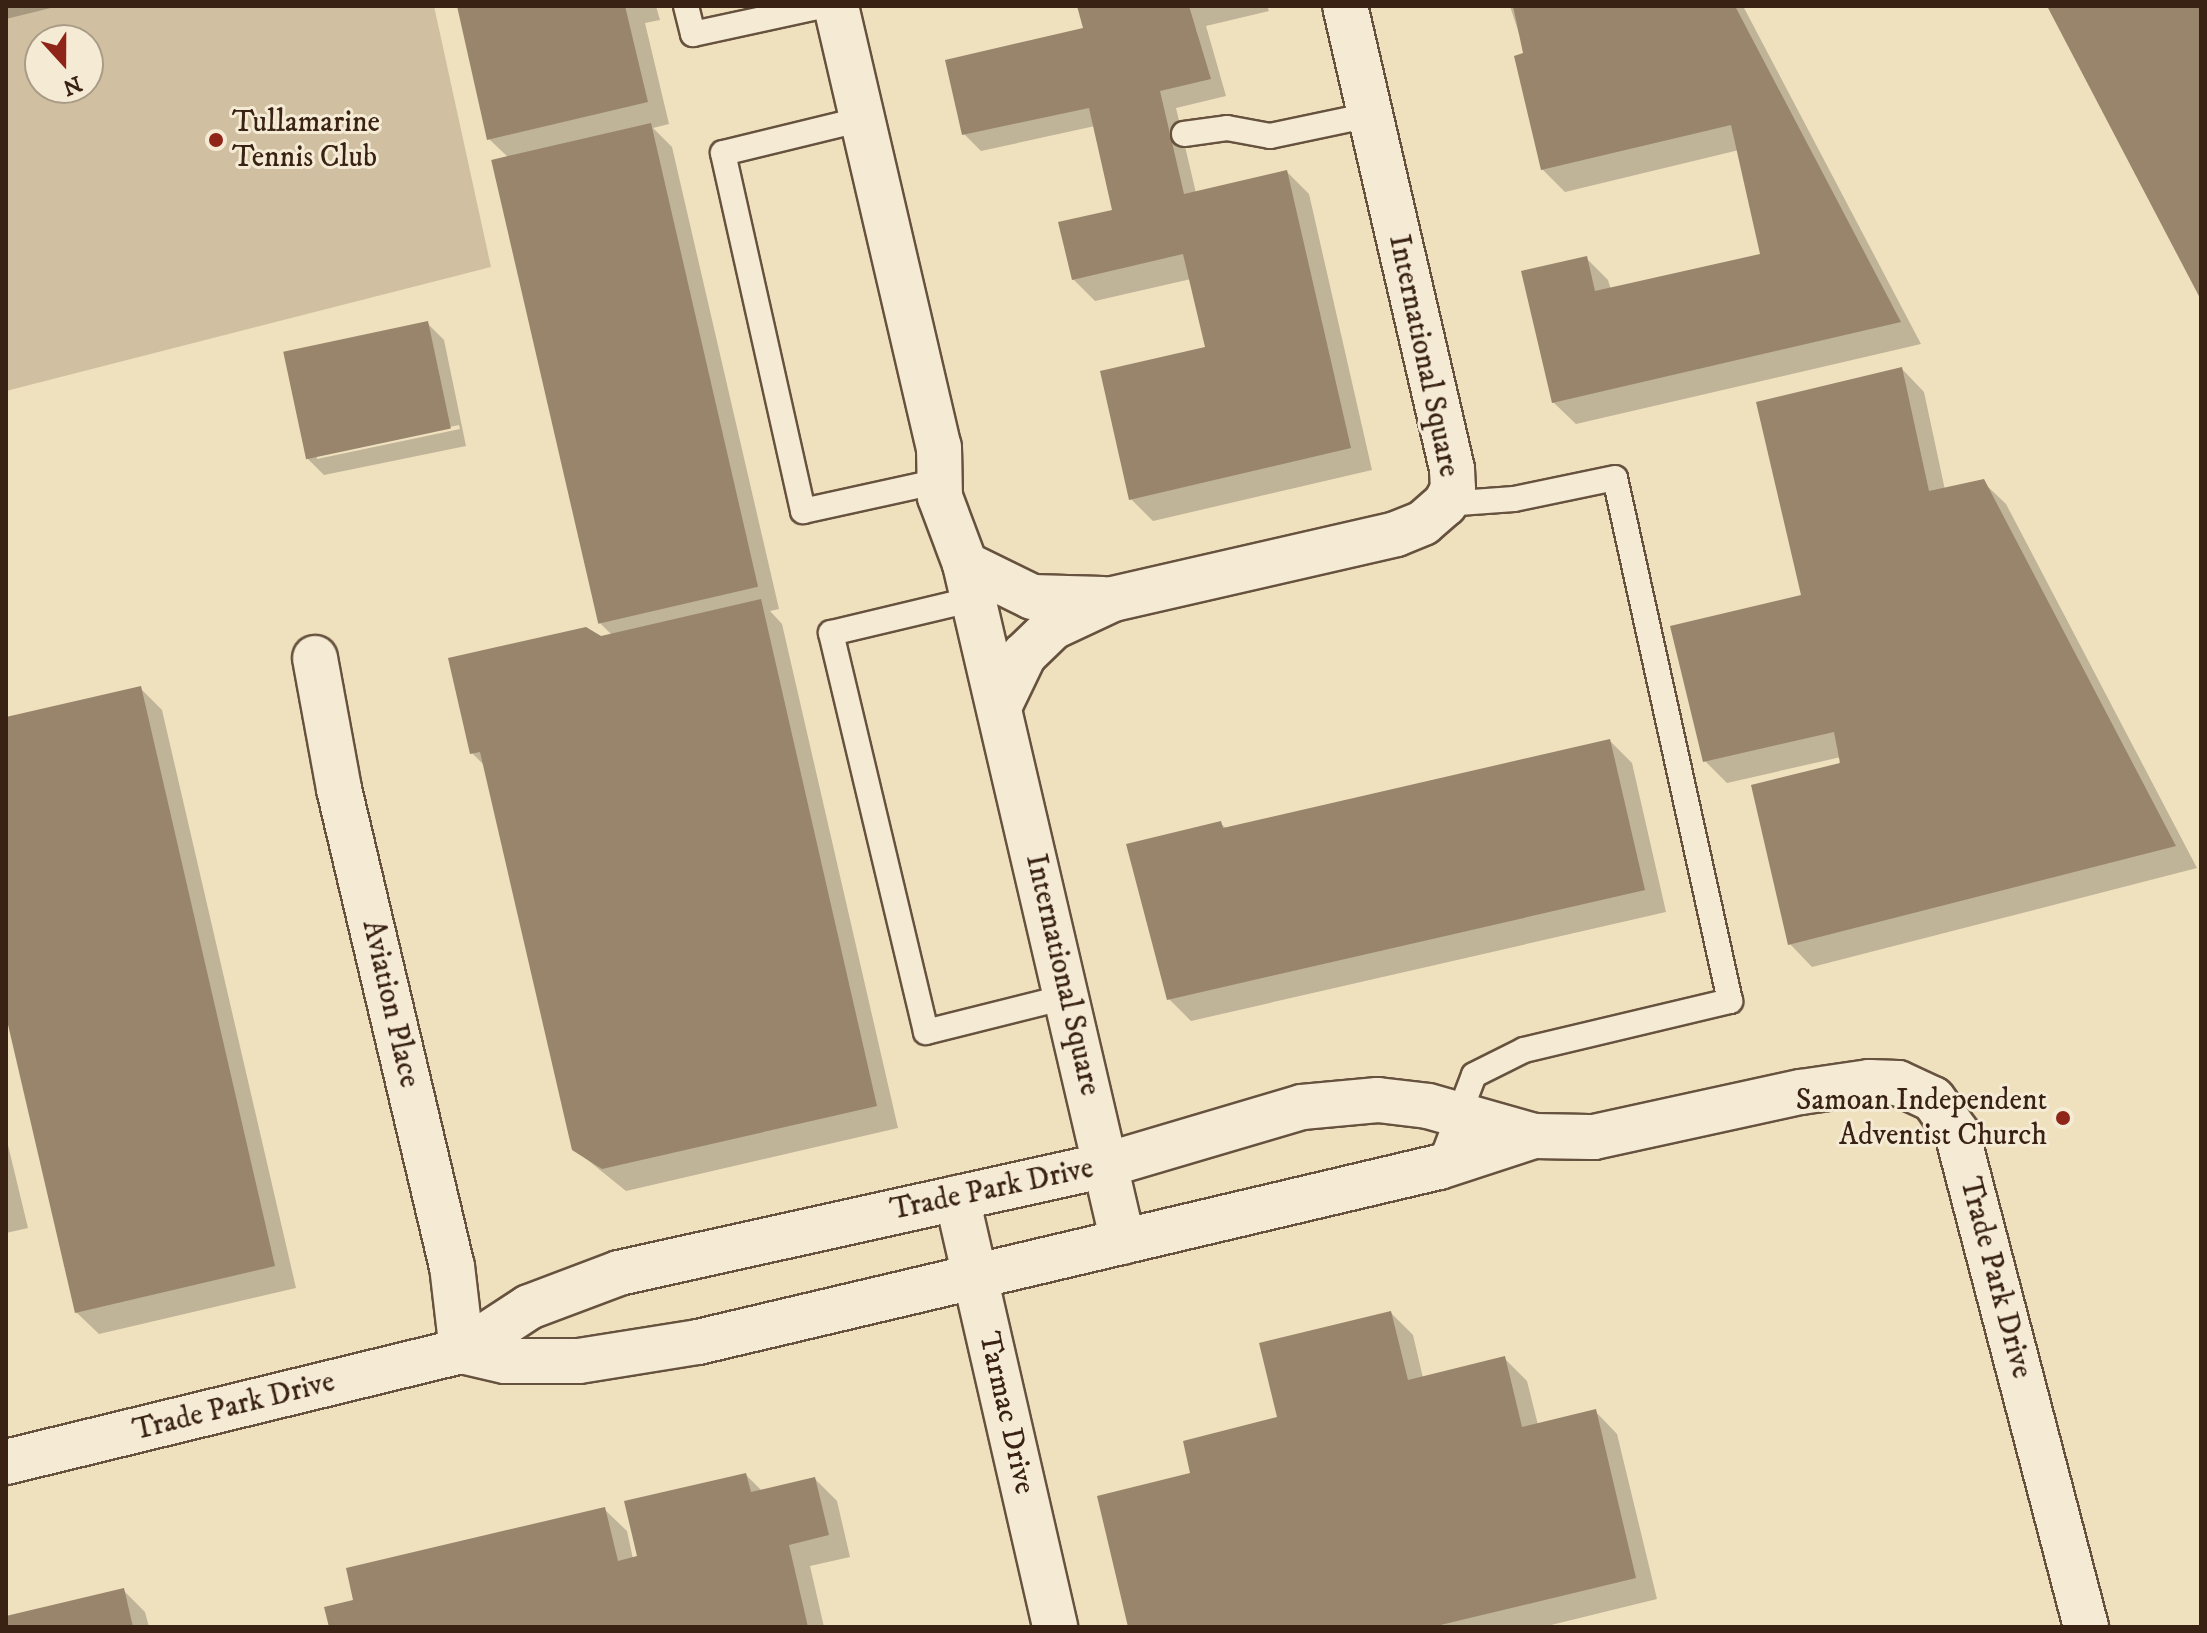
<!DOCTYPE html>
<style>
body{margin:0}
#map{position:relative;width:2207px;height:1633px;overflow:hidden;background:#efe0be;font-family:"IM FELL DW Pica",serif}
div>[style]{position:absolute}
.green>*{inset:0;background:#d0c0a1}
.shadow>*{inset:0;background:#0003}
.building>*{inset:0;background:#98856c;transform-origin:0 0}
.roads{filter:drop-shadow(2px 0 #66523e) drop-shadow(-2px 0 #66523e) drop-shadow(0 2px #66523e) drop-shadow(0 -2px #66523e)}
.lane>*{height:24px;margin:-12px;padding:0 12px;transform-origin:12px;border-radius:12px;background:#f5ebd5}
.street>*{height:44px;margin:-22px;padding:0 22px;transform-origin:22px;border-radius:22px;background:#f5ebd5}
.dots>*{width:22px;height:22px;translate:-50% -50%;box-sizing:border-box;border:4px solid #f5ebd5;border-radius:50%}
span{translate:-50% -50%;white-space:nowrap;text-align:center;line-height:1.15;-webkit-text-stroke:6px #f5ebd5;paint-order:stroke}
.poi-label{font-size:30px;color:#392213}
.left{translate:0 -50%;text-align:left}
.right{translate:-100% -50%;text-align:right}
.street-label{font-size:30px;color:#392213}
.frame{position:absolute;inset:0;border:8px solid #392213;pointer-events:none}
.north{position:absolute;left:24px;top:24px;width:80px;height:80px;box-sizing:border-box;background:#f5ebd5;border:2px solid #aa9b87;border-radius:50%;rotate:159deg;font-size:22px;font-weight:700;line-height:32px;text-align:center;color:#392213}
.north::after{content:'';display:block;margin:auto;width:28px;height:36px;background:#8f2418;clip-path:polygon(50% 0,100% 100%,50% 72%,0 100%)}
</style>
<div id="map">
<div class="green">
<i style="clip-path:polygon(evenodd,6px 6px,434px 6px,491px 267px,6px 391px,6px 6px,88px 40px,88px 88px,40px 88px,40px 40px,88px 40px)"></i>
</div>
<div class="shadow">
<i style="clip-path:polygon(6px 6px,59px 6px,6px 19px)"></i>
<i style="clip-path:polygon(459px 6px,656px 6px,660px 20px,645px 23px,669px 124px,653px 128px,672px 147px,779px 609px,770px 611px,782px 624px,898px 1128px,626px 1191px,574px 1149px,486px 767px,472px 753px,600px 638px,612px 635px,600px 623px,509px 158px,489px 139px)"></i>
<i style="clip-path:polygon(evenodd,1079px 6px,1267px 6px,1269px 11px,1206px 26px,1226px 96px,1176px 108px,1196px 193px,1287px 172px,1309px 194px,1372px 470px,1153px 521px,1131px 499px,1207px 349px,1191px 279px,1095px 301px,1073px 279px,1116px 211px,1095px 126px,981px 151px,964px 134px,1087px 30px,1079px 6px,1192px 29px,1196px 29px,1204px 63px,1192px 29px)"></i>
<i style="clip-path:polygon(1510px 6px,1743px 6px,1921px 344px,1576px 424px,1553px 402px,1586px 258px,1608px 280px,1611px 290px,1763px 255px,1739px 150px,1565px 192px,1542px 169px,1526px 55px)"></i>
<i style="clip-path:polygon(evenodd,427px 323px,444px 340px,466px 446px,324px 475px,307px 458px,427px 323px,459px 425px,460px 429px,317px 459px,317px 455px,459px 425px)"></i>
<i style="clip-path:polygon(1902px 369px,1924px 392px,1945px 490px,1983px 482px,2006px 504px,2197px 868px,1812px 967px,1790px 944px,1841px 757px,1727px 783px,1705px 761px,1804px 597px)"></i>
<i style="clip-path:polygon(140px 688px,162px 710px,296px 1288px,99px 1334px,76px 1312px,6px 1007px,6px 719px)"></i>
<i style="clip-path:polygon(1610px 741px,1632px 763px,1666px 912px,1191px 1021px,1169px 999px,1221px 824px,1227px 829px)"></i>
<i style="clip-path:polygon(6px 1137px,28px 1228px,6px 1233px)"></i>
<i style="clip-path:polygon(1391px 1313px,1413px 1335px,1423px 1378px,1505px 1359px,1527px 1381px,1538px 1425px,1595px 1411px,1617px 1434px,1657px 1599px,1543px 1627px,1130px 1627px,1193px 1474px,1280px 1419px)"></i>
<i style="clip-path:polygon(746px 1475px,762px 1491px,815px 1479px,837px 1501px,850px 1557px,810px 1566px,824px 1627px,331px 1627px,356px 1601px,604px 1509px,627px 1531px,633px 1559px)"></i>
<i style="clip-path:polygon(123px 1590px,145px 1612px,149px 1627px,6px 1627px,6px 1618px)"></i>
</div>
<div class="building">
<i style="clip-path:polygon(457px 6px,625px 6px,648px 102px,487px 140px)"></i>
<i style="clip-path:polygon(1077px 6px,1189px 6px,1211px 79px,1160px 91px,1184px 194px,1287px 170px,1351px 448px,1129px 500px,1100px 371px,1205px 347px,1183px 254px,1072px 280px,1058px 222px,1112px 210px,1089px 108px,962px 135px,945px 60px,1083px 28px)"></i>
<i style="clip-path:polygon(1513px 6px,1735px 6px,1901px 322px,1552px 403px,1521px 271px,1587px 256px,1595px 291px,1760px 254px,1731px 125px,1541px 170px,1514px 56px,1523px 53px)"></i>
<i style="clip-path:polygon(2047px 6px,2201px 6px,2201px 300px)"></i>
<i style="left:651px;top:123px;width:476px;height:164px;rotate:77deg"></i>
<i style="left:428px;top:321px;width:110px;height:148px;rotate:78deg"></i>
<i style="clip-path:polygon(1902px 367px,1929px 491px,1984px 479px,2176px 846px,1788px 945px,1751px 785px,1840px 763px,1834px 732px,1703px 762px,1670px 626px,1801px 595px,1756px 402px)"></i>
<i style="clip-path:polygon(761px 599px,877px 1106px,602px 1169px,572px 1150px,480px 752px,470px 754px,448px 658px,586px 627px,601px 636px)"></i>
<i style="clip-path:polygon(141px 686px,275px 1266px,75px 1313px,6px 1016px,6px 717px)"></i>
<i style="clip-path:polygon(1610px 739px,1645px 890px,1167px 1000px,1126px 844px,1221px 821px,1223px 828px)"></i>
<i style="clip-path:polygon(1391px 1311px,1408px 1380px,1505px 1356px,1522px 1427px,1596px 1409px,1636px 1578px,1432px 1627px,1128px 1627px,1097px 1496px,1190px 1473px,1183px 1441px,1277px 1417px,1259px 1343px)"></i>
<i style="clip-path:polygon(746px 1473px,751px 1492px,815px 1477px,829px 1535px,789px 1545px,808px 1627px,329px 1627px,324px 1607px,353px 1600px,346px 1568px,605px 1507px,618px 1561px,637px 1556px,624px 1501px)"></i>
<i style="clip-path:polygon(124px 1588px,133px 1627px,6px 1627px,6px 1616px)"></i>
</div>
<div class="roads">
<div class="lane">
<i style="left:686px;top:6px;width:29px;rotate:76deg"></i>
<i style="left:693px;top:34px;width:133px;rotate:-12.2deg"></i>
<i style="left:863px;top:119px;width:144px;rotate:166.3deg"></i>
<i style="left:723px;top:153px;width:367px;rotate:77.4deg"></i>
<i style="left:803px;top:511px;width:140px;rotate:-12.4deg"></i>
<i style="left:1184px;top:134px;width:43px;rotate:-7.9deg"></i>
<i style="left:1227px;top:128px;width:44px;rotate:10.5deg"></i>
<i style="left:1270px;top:136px;width:102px;rotate:-11.9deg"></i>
<i style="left:974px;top:599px;width:147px;rotate:166.6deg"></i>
<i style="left:831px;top:633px;width:410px;rotate:76.6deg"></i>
<i style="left:926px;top:1032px;width:147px;rotate:-14.1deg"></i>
<i style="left:1439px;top:1167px;width:98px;rotate:-69.2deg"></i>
<i style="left:1474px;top:1075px;width:56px;rotate:-26.6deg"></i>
<i style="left:1524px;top:1050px;width:212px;rotate:-13.4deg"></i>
<i style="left:1730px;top:1001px;width:535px;rotate:-102.4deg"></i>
<i style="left:1615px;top:478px;width:103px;rotate:168.3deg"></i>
<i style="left:1514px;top:499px;width:69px;rotate:175.9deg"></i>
</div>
<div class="street">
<i style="left:836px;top:6px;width:453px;rotate:76.9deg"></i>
<i style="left:939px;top:447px;width:50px;rotate:88.9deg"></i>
<i style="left:940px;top:497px;width:72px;rotate:69.5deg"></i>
<i style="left:965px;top:564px;width:696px;rotate:76.88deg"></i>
<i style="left:965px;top:564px;width:75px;rotate:26.2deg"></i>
<i style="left:1032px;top:597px;width:71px;rotate:1.6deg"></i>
<i style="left:315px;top:658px;width:133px;rotate:79.6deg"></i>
<i style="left:339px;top:789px;width:490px;rotate:76.7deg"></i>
<i style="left:452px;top:1266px;width:86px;rotate:83.3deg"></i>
<i style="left:999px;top:707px;width:58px;rotate:-64.3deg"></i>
<i style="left:1024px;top:655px;width:40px;rotate:-44deg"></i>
<i style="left:1053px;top:627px;width:66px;rotate:-25deg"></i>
<i style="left:1113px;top:599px;width:290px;rotate:-12.9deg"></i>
<i style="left:1396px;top:534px;width:29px;rotate:-22deg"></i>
<i style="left:1423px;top:523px;width:29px;rotate:-41deg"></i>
<i style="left:1445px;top:504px;width:17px;rotate:-62deg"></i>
<i style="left:1453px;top:489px;width:20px;rotate:-93deg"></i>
<i style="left:1452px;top:469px;width:475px;rotate:-103deg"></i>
<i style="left:957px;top:1198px;width:440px;rotate:77.1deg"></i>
<i style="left:462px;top:1351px;width:44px;rotate:13.1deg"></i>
<i style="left:505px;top:1361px;width:74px"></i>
<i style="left:579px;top:1361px;width:121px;rotate:-9.1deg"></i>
<i style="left:698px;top:1342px;width:761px;rotate:-13.29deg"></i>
<i style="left:1439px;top:1167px;width:100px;rotate:-18.1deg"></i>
<i style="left:6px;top:1462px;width:469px;rotate:-13.7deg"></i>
<i style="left:462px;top:1351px;width:80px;rotate:-33.3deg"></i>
<i style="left:529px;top:1307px;width:96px;rotate:-20.7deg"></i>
<i style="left:619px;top:1273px;width:499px;rotate:-12.5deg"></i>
<i style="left:1106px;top:1165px;width:204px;rotate:-16.5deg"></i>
<i style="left:1302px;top:1107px;width:76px;rotate:-5.3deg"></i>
<i style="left:1378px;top:1100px;width:50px;rotate:6.8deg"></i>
<i style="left:1428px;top:1106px;width:110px;rotate:15.8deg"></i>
<i style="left:1534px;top:1136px;width:60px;rotate:1deg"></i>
<i style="left:1594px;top:1137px;width:212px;rotate:-12.3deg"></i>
<i style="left:1801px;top:1092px;width:69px;rotate:-8.4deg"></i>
<i style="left:1869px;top:1082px;width:29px;rotate:2deg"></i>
<i style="left:1898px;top:1083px;width:38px;rotate:25deg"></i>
<i style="left:1933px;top:1099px;width:42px;rotate:54.8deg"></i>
<i style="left:1957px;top:1133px;width:511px;rotate:75.36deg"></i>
</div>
</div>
<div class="dots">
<i style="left:216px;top:140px;background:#8f2418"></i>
<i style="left:2063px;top:1118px;background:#8f2418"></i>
</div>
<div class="poi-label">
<span class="left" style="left:232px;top:140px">Tullamarine<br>Tennis Club</span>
<span class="right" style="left:2047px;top:1118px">Samoan Independent<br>Adventist Church</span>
</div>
<div class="street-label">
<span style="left:1423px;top:356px;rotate:78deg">International Square</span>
<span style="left:1062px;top:975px;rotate:77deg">International Square</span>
<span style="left:390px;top:1004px;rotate:77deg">Aviation Place</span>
<span style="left:992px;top:1190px;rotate:-12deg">Trade Park Drive</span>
<span style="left:1995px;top:1278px;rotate:75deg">Trade Park Drive</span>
<span style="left:234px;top:1407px;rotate:-14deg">Trade Park Drive</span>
<span style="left:1006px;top:1413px;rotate:77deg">Tarmac Drive</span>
</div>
<div class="frame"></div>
<div class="north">N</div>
</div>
